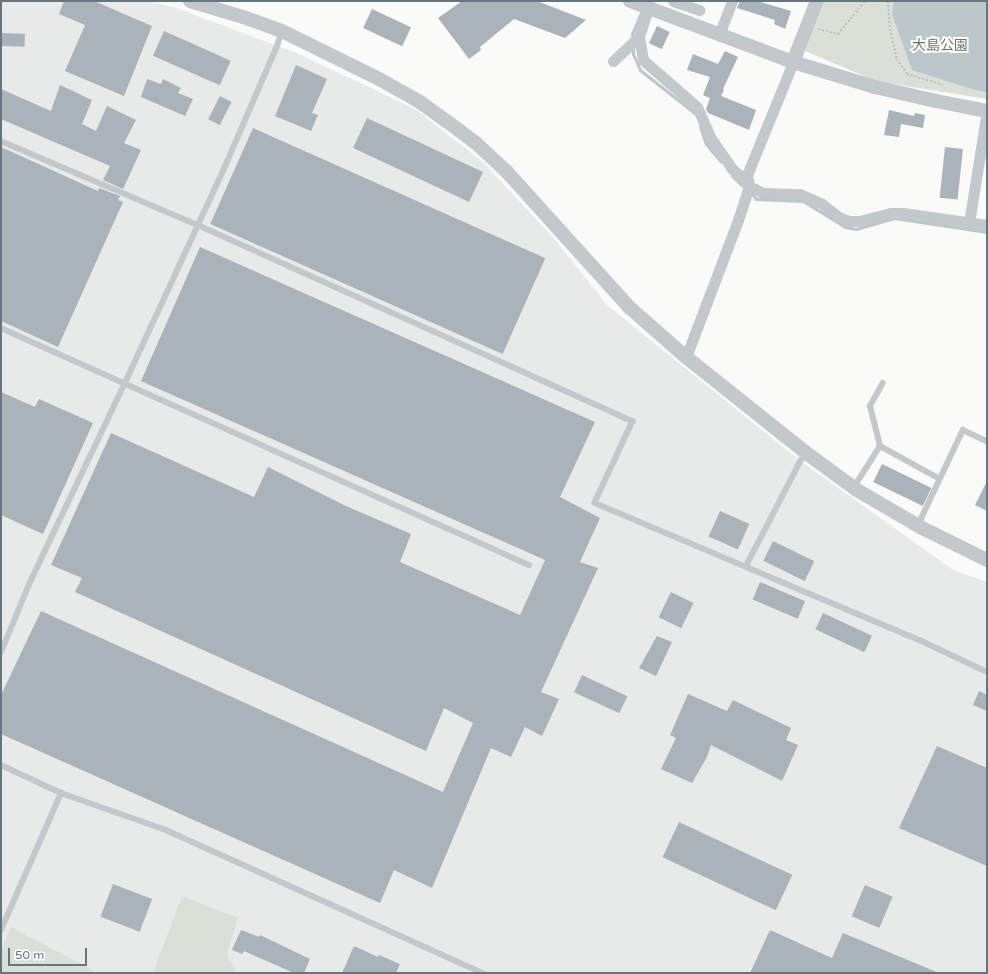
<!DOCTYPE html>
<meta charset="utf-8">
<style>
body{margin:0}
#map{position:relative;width:988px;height:974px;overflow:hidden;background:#fafaf8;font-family:"Varela Round","Noto Sans JP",sans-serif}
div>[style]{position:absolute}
.built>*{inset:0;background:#e8e9e9}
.green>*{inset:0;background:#dadfd7}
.water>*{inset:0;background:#bbc7cb}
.stream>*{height:3px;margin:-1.5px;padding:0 1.5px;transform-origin:1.5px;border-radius:1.5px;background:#bbc7cb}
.building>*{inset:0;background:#aab3b9;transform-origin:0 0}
.path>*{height:2px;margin-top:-1px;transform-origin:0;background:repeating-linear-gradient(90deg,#bbbfc2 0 2px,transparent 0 4px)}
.service>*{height:5.5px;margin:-2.75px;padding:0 2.75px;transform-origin:2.75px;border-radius:2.75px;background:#c3c8cc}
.minor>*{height:11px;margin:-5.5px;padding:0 5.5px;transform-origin:5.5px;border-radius:5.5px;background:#c3c8cc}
.tertiary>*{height:14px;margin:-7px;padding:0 7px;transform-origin:7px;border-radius:7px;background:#c3c8cc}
span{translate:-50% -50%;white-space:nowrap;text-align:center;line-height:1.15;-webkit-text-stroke:4px #fff;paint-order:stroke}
.park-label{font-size:14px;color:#687a64}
.frame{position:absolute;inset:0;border:2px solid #657683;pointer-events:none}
.scale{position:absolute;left:8px;top:948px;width:79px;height:18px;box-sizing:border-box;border:2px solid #657683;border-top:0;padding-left:5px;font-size:12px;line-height:14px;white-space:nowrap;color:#657683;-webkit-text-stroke:3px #fff;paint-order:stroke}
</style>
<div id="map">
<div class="built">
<i style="clip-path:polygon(1px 1px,147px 1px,176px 8px,299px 54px,415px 109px,483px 162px,557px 242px,607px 305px,799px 460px,953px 570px,987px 582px,987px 973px,1px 973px)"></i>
</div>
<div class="green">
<i style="clip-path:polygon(825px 1px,987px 1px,987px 99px,876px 81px,805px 51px)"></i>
<i style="clip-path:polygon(182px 896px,238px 918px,227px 954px,237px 973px,153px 973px)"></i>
<i style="clip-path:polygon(11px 927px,98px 973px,1px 973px,1px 950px)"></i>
</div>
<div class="water">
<i style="clip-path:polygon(894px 1px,987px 1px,987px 92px,975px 90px,912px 70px,892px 14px)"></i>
</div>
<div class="stream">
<i style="left:633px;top:40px;width:6px;rotate:-99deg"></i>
<i style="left:632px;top:34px;width:23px;rotate:-67deg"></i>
<i style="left:633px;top:47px;width:7px;rotate:90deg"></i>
<i style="left:633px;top:54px;width:17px;rotate:66deg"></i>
<i style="left:640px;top:70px;width:73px;rotate:38.3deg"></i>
<i style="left:700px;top:126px;width:19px;rotate:72deg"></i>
<i style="left:706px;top:144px;width:23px;rotate:50deg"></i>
<i style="left:732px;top:176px;width:18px;rotate:43deg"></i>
<i style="left:750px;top:192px;width:9px;rotate:49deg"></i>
<i style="left:756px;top:199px;width:47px;rotate:2.4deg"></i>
<i style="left:803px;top:201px;width:49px;rotate:31.8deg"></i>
<i style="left:845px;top:227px;width:11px;rotate:10deg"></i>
<i style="left:856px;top:229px;width:40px;rotate:-16deg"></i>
<i style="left:894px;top:218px;width:94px;rotate:8.6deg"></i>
</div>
<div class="building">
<i style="clip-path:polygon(64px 1px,94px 1px,152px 26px,124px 96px,65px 71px,85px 25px,59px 14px)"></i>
<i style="clip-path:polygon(462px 1px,537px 1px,586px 20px,565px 38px,514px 19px,480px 47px,481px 50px,469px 59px,438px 18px)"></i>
<i style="clip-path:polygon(740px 1px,757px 1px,791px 11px,785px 29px,774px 24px,775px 20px,737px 8px)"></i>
<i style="left:372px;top:9px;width:43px;height:21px;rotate:25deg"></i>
<i style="left:657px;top:26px;width:14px;height:19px;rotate:25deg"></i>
<i style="left:164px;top:31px;width:73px;height:27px;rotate:24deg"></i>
<i style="left:1px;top:33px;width:24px;height:13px;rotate:2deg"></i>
<i style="clip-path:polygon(725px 51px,738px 57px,723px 89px,724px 90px,721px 96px,756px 110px,749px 130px,708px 113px,706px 109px,710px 98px,703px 95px,710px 77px,687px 70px,693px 54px,718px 64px)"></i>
<i style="clip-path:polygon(296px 65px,327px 79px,312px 113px,318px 115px,311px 131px,275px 116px)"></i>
<i style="clip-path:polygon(147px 79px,161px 84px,163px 79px,181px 88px,178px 93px,193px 99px,185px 116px,141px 97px)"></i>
<i style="clip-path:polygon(60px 85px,92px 100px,82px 124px,96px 131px,107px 106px,136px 120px,124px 143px,141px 150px,123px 189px,103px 180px,110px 166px,1px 119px,1px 89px,51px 111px)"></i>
<i style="left:220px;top:96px;width:13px;height:26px;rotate:27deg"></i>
<i style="clip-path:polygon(889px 110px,914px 116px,915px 113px,925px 115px,923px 128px,901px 124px,899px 137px,884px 135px)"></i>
<i style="left:367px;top:118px;width:128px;height:33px;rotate:25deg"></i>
<i style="left:253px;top:128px;width:320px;height:105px;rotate:24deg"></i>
<i style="clip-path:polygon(1px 147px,98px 191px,99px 188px,120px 196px,118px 200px,123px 202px,58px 347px,1px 321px)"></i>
<i style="left:945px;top:147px;width:18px;height:51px;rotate:6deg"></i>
<i style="clip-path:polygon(200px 247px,595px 422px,560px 497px,600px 518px,580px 562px,598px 568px,541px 692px,559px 699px,542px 736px,525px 727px,511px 757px,491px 748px,432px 888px,394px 870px,380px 903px,1px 734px,1px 695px,41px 611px,443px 792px,473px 723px,444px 708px,426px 751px,75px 592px,82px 578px,51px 565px,111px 433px,254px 497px,268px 467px,346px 506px,411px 534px,400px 562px,520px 615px,545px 560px,141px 381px)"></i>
<i style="clip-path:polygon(1px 392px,35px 407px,39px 399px,93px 423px,43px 534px,1px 515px)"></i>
<i style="left:882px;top:464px;width:55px;height:20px;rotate:26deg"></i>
<i style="clip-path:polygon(987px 481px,987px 511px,975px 505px)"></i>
<i style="left:720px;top:511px;width:32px;height:28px;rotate:24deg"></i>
<i style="left:773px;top:541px;width:46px;height:22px;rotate:26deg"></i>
<i style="left:760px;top:582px;width:49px;height:19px;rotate:23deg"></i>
<i style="left:671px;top:592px;width:25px;height:28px;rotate:26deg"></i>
<i style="left:823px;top:613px;width:54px;height:18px;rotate:25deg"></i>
<i style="clip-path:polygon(657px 636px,672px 642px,656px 676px,639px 668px)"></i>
<i style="left:582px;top:675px;width:50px;height:19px;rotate:25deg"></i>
<i style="clip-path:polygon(979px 691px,987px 695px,987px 711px,973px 705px)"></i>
<i style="clip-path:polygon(688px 694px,727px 711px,733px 700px,791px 728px,786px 740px,798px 745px,782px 781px,711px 745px,707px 757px,692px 783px,661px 769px,676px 738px,670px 735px)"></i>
<i style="clip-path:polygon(937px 746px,987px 768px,987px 866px,899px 828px)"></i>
<i style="left:679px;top:822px;width:125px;height:39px;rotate:25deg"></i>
<i style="left:113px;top:884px;width:42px;height:35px;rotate:21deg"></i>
<i style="left:865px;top:885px;width:30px;height:34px;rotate:23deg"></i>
<i style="clip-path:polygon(241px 930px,259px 937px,260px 935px,310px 959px,304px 973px,294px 973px,244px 951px,242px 954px,232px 950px)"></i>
<i style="clip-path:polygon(770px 930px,832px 958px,843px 933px,939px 973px,750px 973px)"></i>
<i style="clip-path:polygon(354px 946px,378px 957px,379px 955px,400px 964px,396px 973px,342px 973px)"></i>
</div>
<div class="path">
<i style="left:888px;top:1px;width:28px;rotate:86deg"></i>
<i style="left:890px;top:29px;width:31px;rotate:77deg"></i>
<i style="left:897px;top:59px;width:18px;rotate:56deg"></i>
<i style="left:907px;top:74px;width:37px;rotate:17deg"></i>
<i style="left:818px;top:29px;width:21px;rotate:14deg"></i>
<i style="left:838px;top:34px;width:43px;rotate:-50.7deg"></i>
</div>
<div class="service">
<i style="left:1px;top:141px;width:214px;rotate:23.1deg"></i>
<i style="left:198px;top:225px;width:477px;rotate:24.3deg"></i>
<i style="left:633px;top:421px;width:90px;rotate:114.9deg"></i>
<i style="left:595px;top:503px;width:359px;rotate:22.9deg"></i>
<i style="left:926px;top:643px;width:68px;rotate:25.4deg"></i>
<i style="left:1px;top:328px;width:579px;rotate:24.17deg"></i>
<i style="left:880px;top:446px;width:68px;rotate:28.8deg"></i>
<i style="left:854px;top:487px;width:49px;rotate:-57.6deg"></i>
<i style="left:880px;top:446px;width:41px;rotate:-104deg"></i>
<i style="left:870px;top:406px;width:26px;rotate:-61deg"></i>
<i style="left:918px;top:525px;width:105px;rotate:-64.7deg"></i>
<i style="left:963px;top:430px;width:26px;rotate:25deg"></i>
<i style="left:746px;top:566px;width:128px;rotate:-62.6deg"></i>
<i style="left:1px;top:652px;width:78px;rotate:-67.4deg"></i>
<i style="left:31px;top:580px;width:218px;rotate:-64.5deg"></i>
<i style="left:125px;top:383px;width:241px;rotate:-65.2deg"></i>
<i style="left:226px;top:164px;width:129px;rotate:-66.6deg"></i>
<i style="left:277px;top:46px;width:16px;rotate:-72deg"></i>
<i style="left:1px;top:765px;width:66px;rotate:25deg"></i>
<i style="left:61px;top:793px;width:111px;rotate:19.4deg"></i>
<i style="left:166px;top:830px;width:348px;rotate:24.3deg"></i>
<i style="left:1px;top:930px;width:150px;rotate:-66.3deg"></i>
</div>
<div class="minor">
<i style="left:673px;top:1px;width:28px;rotate:19deg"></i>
<i style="left:648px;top:9px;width:29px;rotate:108deg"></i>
<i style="left:639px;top:37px;width:23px;rotate:80deg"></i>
<i style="left:643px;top:60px;width:72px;rotate:41deg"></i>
<i style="left:697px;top:107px;width:36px;rotate:66deg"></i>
<i style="left:712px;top:140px;width:35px;rotate:55deg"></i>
<i style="left:732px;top:169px;width:14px;rotate:39deg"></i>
<i style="left:743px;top:178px;width:4px;rotate:-14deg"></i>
<i style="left:719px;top:35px;width:36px;rotate:-69deg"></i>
<i style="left:613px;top:61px;width:35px;rotate:-43deg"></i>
<i style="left:749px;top:186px;width:16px;rotate:27deg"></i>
<i style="left:763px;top:193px;width:37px;rotate:2deg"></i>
<i style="left:800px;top:194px;width:24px;rotate:24deg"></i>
<i style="left:822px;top:204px;width:23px;rotate:38deg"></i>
<i style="left:840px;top:218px;width:9px;rotate:18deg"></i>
<i style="left:849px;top:221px;width:10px"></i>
<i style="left:859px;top:221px;width:32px;rotate:-14deg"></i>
<i style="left:890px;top:213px;width:13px"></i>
<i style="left:903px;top:213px;width:85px;rotate:8.1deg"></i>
<i style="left:969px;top:223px;width:113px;rotate:-80.9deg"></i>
<i style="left:686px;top:357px;width:147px;rotate:-69.2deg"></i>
<i style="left:738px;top:220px;width:36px;rotate:-72deg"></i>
<i style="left:749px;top:186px;width:11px;rotate:-100deg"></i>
<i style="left:747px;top:175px;width:122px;rotate:-67.8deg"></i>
</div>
<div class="tertiary">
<i style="left:190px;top:1px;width:55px;rotate:16.8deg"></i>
<i style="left:243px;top:17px;width:41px;rotate:19.7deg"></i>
<i style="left:282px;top:31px;width:110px;rotate:26.3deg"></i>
<i style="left:381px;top:80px;width:45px;rotate:29.4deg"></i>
<i style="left:420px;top:102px;width:34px;rotate:36deg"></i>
<i style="left:448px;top:122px;width:35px;rotate:37deg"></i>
<i style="left:476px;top:143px;width:42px;rotate:43.1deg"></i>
<i style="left:507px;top:172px;width:182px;rotate:47.9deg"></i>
<i style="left:629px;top:307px;width:76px;rotate:41.3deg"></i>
<i style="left:686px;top:357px;width:152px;rotate:38.6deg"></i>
<i style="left:805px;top:452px;width:64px;rotate:36.2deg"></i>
<i style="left:857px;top:490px;width:75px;rotate:30.3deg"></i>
<i style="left:922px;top:528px;width:72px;rotate:26.2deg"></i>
<i style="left:630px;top:1px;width:174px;rotate:20.5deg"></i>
<i style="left:793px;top:62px;width:86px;rotate:17deg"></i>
<i style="left:875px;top:87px;width:63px;rotate:12.9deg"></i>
<i style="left:936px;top:101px;width:52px;rotate:11.1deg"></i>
<i style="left:793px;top:62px;width:66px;rotate:-68.5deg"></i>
</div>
<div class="park-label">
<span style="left:940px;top:46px">大島公園</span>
</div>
<div class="frame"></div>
<div class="scale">50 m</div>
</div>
